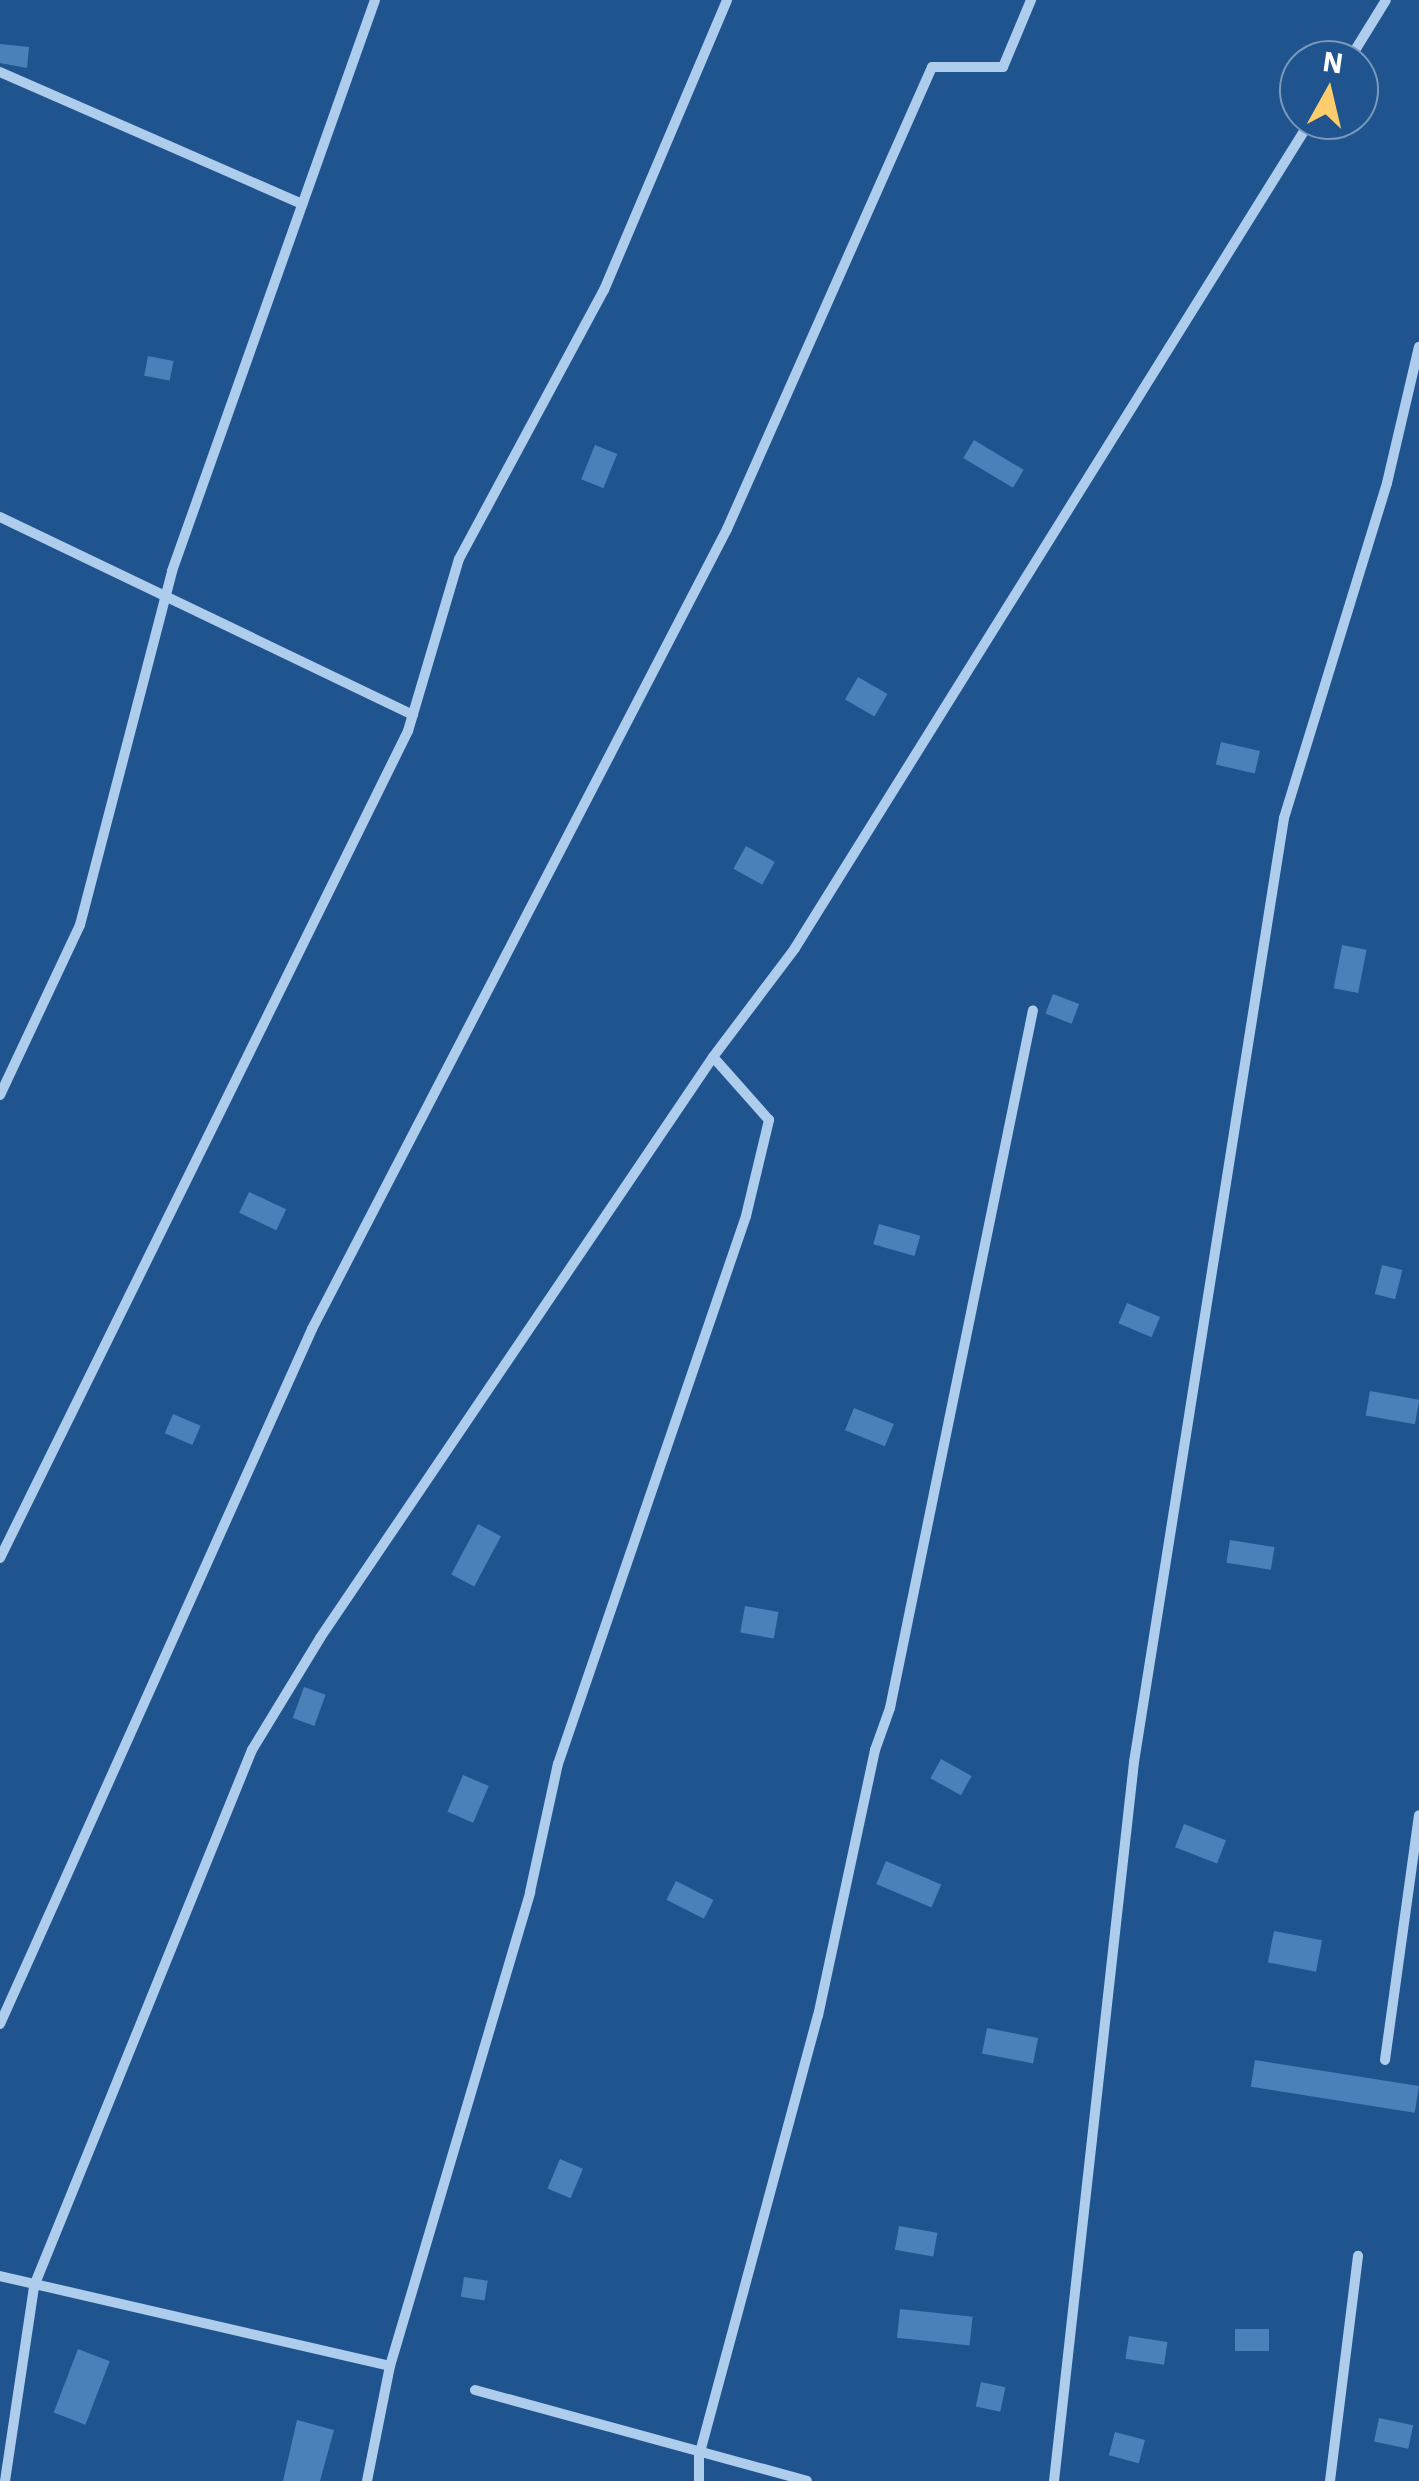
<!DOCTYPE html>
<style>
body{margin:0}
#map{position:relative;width:1419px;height:2481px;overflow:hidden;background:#1f548f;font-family:"IBM Plex Sans",sans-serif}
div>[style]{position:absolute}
.building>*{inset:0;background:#4b80b8;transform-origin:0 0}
.street>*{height:10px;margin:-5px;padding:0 5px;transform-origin:5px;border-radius:5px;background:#aecded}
span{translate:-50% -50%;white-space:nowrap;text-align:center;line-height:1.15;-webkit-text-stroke:8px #1f548f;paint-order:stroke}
.north{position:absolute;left:1279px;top:40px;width:100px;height:100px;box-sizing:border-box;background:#1f548f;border:2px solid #7998bc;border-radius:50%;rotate:8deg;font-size:28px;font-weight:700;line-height:40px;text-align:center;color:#fff}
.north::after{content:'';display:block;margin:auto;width:35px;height:45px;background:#fbcd6d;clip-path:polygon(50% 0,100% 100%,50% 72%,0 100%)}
</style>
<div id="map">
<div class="building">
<i style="clip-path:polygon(0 44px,29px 47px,27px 68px,0 63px)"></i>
<i style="left:148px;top:356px;width:26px;height:20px;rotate:11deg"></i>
<i style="left:974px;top:440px;width:58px;height:21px;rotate:31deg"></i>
<i style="left:595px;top:445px;width:24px;height:37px;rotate:22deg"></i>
<i style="left:858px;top:677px;width:34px;height:26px;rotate:30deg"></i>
<i style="left:1221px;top:742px;width:40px;height:23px;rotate:13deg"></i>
<i style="left:746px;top:846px;width:33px;height:26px;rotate:29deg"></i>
<i style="left:1342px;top:945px;width:25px;height:44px;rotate:11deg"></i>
<i style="left:1053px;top:994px;width:28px;height:21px;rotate:21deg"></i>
<i style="left:249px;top:1192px;width:41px;height:23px;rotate:25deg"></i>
<i style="left:879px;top:1224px;width:43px;height:21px;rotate:16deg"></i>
<i style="left:1382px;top:1265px;width:21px;height:30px;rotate:14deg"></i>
<i style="left:1127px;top:1303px;width:36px;height:22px;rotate:23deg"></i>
<i style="left:1370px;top:1391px;width:50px;height:25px;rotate:10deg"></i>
<i style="left:854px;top:1408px;width:43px;height:24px;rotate:22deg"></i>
<i style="left:173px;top:1414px;width:30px;height:21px;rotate:23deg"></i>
<i style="left:478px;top:1524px;width:26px;height:57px;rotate:28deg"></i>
<i style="left:1230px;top:1540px;width:45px;height:23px;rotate:9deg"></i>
<i style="left:745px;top:1606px;width:34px;height:27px;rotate:10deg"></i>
<i style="left:304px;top:1687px;width:23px;height:33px;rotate:20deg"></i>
<i style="left:941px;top:1759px;width:35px;height:22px;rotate:29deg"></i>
<i style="left:463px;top:1775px;width:28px;height:40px;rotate:23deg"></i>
<i style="left:1184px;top:1824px;width:45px;height:25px;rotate:21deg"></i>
<i style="left:886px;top:1861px;width:60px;height:25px;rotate:23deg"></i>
<i style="left:676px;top:1881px;width:42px;height:21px;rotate:27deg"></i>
<i style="left:1274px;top:1931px;width:49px;height:32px;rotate:11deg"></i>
<i style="left:987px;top:2028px;width:52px;height:26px;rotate:11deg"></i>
<i style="left:1255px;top:2060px;width:166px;height:27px;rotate:9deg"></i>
<i style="left:560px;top:2159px;width:25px;height:32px;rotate:23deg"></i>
<i style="left:899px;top:2226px;width:39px;height:24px;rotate:10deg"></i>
<i style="left:464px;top:2277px;width:24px;height:20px;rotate:9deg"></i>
<i style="left:900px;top:2309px;width:73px;height:29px;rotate:6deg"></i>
<i style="left:1235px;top:2329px;width:34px;height:22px"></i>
<i style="left:1129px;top:2336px;width:39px;height:23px;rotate:9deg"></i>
<i style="left:78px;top:2349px;width:34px;height:68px;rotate:21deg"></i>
<i style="left:981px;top:2382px;width:25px;height:25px;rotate:12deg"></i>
<i style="left:1379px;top:2418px;width:35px;height:24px;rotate:12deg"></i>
<i style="clip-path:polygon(297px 2420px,334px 2430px,320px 2481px,283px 2481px)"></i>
<i style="left:1115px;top:2432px;width:31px;height:24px;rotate:15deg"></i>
</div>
<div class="street">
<i style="left:1349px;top:60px;width:70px;rotate:-58.3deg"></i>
<i style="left:0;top:72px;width:330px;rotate:23.6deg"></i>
<i style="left:0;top:517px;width:458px;rotate:25.6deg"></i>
<i style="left:0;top:1095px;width:188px;rotate:-64.8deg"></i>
<i style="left:80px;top:925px;width:366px;rotate:-75.4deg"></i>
<i style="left:172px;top:571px;width:606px;rotate:-70.43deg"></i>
<i style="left:0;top:1558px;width:922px;rotate:-63.74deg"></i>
<i style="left:408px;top:731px;width:179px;rotate:-73.5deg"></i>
<i style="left:459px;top:559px;width:306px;rotate:-61.7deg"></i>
<i style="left:604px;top:290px;width:315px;rotate:-67deg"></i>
<i style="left:0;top:2024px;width:762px;rotate:-65.82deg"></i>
<i style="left:312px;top:1329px;width:901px;rotate:-62.58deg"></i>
<i style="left:727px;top:529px;width:505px;rotate:-66.07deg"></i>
<i style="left:932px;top:67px;width:71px"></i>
<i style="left:1003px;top:67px;width:73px;rotate:-67.3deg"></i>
<i style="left:1385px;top:2060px;width:247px;rotate:-82.1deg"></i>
<i style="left:0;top:2276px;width:400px;rotate:13deg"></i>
<i style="left:475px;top:2390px;width:344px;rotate:15.3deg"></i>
<i style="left:5px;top:2481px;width:197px;rotate:-81.5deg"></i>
<i style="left:34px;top:2286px;width:579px;rotate:-67.87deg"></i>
<i style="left:252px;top:1750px;width:131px;rotate:-58.7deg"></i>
<i style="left:320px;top:1638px;width:701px;rotate:-55.92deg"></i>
<i style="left:713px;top:1057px;width:136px;rotate:-53deg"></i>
<i style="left:795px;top:948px;width:976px;rotate:-58.07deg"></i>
<i style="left:367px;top:2481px;width:117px;rotate:-78.7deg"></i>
<i style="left:390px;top:2366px;width:494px;rotate:-73.5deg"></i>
<i style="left:530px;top:1892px;width:131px;rotate:-77.7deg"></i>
<i style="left:558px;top:1764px;width:579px;rotate:-71.06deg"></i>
<i style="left:746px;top:1216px;width:99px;rotate:-76.5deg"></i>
<i style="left:769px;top:1120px;width:84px;rotate:-131.6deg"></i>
<i style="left:699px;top:2481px;width:25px;rotate:-90deg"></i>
<i style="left:699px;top:2456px;width:456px;rotate:-74.9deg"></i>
<i style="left:818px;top:2016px;width:272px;rotate:-77.9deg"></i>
<i style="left:875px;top:1750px;width:45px;rotate:-70.3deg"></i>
<i style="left:890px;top:1708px;width:712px;rotate:-78.42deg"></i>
<i style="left:1054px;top:2481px;width:723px;rotate:-83.65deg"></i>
<i style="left:1134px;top:1762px;width:956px;rotate:-80.97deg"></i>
<i style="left:1284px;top:818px;width:350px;rotate:-72.9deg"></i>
<i style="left:1387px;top:483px;width:140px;rotate:-76.8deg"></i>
<i style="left:1330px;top:2481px;width:227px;rotate:-82.9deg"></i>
</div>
<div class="north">N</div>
</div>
